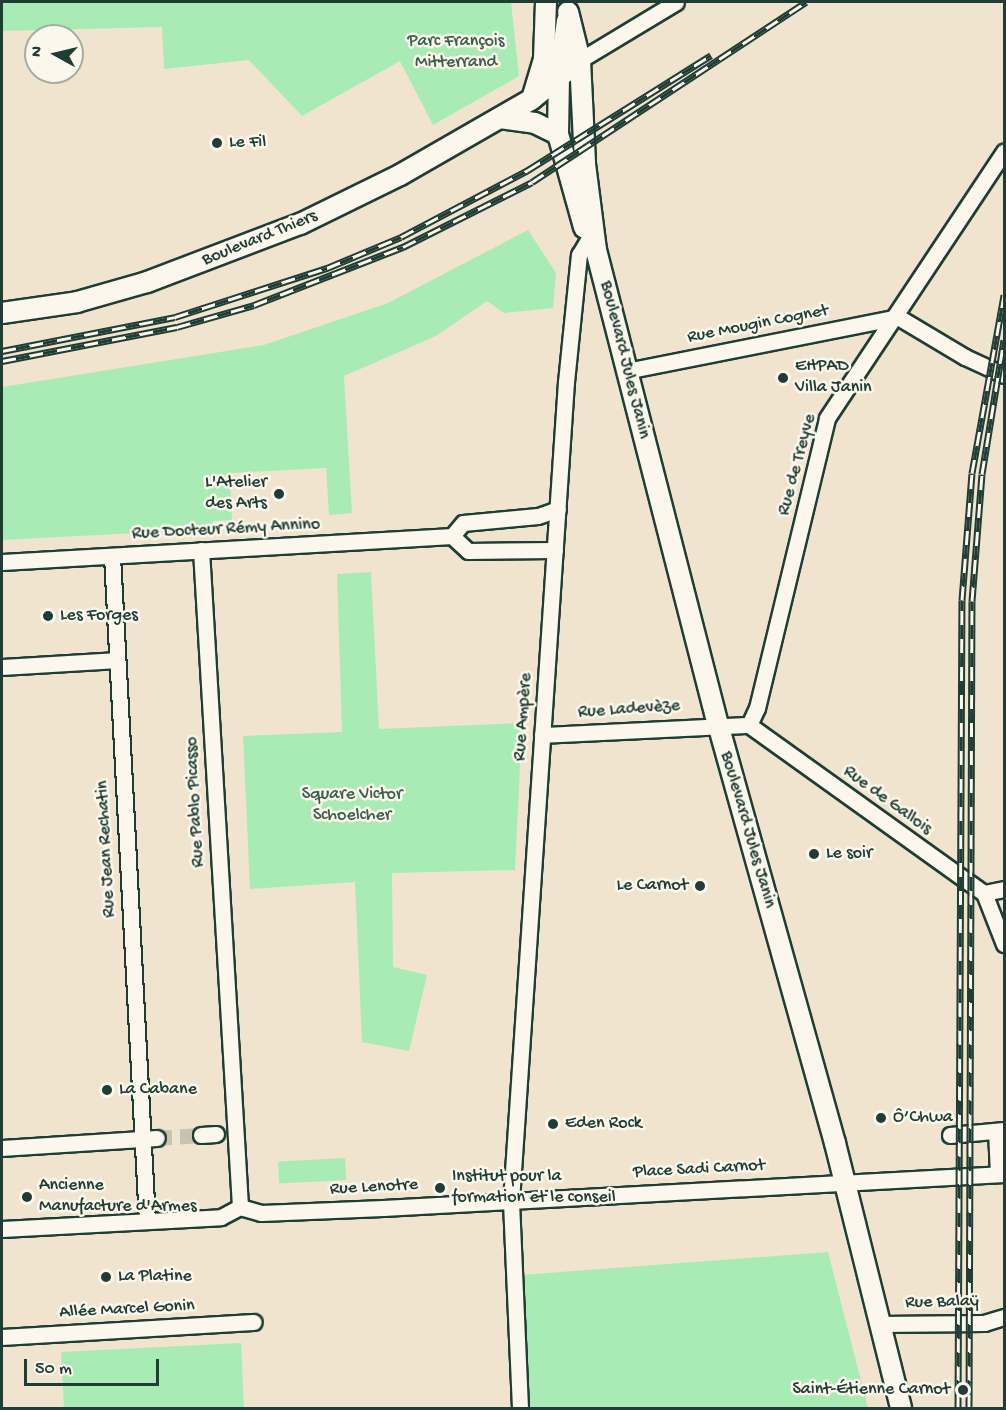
<!DOCTYPE html>
<meta charset="utf-8">
<style>
body{margin:0}
#map{position:relative;width:1006px;height:1410px;overflow:hidden;background:#f0e4cf;font-family:"Gochi Hand",sans-serif}
div>[style]{position:absolute}
.green>*{inset:0;background:#a9ebb5;transform-origin:0 0}
.street-tunnel>*{height:15px;margin-top:-7.5px;transform-origin:0;background:repeating-linear-gradient(90deg,#c6c3b0 0 15px,transparent 0 23px)}
.roads{filter:drop-shadow(2px 0 #1f3d34) drop-shadow(-2px 0 #1f3d34) drop-shadow(0 2px #1f3d34) drop-shadow(0 -2px #1f3d34)}
.street>*{height:15px;margin:-7.5px;padding:0 7.5px;transform-origin:7.5px;border-radius:7.5px;background:#fbf7ec}
.secondary>*{height:20px;margin:-10px;padding:0 10px;transform-origin:10px;border-radius:10px;background:#fbf7ec}
.rail>*{height:7px;margin-top:-3.5px;transform-origin:0;background:repeating-linear-gradient(90deg,#fbf7ec 0 14px,#1f3d34 0 28px);box-sizing:border-box;border-block:2px solid #1f3d34}
.dots>*{width:16px;height:16px;translate:-50% -50%;box-sizing:border-box;border:3px solid #fbf7ec;border-radius:50%}
span{translate:-50% -50%;white-space:nowrap;text-align:center;line-height:1.15;-webkit-text-stroke:5px #fbf7ec;paint-order:stroke}
.park-label{font-size:18px;color:#3b604e}
.poi-label{font-size:18px;color:#1f3d34}
.left{translate:0 -50%;text-align:left}
.right{translate:-100% -50%;text-align:right}
.street-label{font-size:18px;color:#1f3d34}
.frame{position:absolute;inset:0;border:3px solid #1f3d34;pointer-events:none}
.north{position:absolute;left:24px;top:24px;width:60px;height:60px;box-sizing:border-box;background:#fbf7ec;border:2px solid #a3ada2;border-radius:50%;rotate:278deg;font-size:16px;font-weight:700;line-height:24px;text-align:center;color:#1f3d34}
.north::after{content:'';display:block;margin:auto;width:21px;height:27px;background:#1f3d34;clip-path:polygon(50% 0,100% 100%,50% 72%,0 100%)}
.scale{position:absolute;left:24px;top:1359px;width:135px;height:27px;box-sizing:border-box;border:3px solid #1f3d34;border-top:0;padding-left:8px;font-size:18px;line-height:21px;white-space:nowrap;color:#1f3d34;-webkit-text-stroke:4px #fbf7ec;paint-order:stroke}
</style>
<div id="map">
<div class="green">
<i style="clip-path:polygon(2px 2px,511px 2px,519px 76px,433px 125px,400px 61px,302px 116px,249px 60px,164px 69px,162px 27px,2px 31px)"></i>
<i style="clip-path:polygon(528px 230px,556px 273px,553px 308px,504px 313px,487px 301px,436px 336px,344px 376px,352px 513px,329px 515px,326px 468px,230px 473px,232px 520px,213px 521px,213px 529px,2px 540px,2px 387px,264px 345px,388px 303px)"></i>
<i style="clip-path:polygon(371px 572px,379px 729px,522px 723px,515px 870px,392px 873px,393px 967px,427px 975px,409px 1051px,362px 1042px,355px 882px,250px 889px,243px 736px,342px 732px,337px 574px)"></i>
<i style="left:345px;top:1158px;width:22px;height:67px;rotate:87deg"></i>
<i style="clip-path:polygon(828px 1252px,868px 1408px,529px 1408px,521px 1275px)"></i>
<i style="clip-path:polygon(241px 1343px,244px 1408px,64px 1408px,61px 1352px)"></i>
</div>
<div class="street-tunnel">
<i style="left:157px;top:1138px;width:44px;rotate:-3.9deg"></i>
</div>
<div class="roads">
<div class="street">
<i style="left:580px;top:60px;width:112px;rotate:-31.1deg"></i>
<i style="left:898px;top:317px;width:78px;rotate:30.8deg"></i>
<i style="left:965px;top:357px;width:43px;rotate:24.8deg"></i>
<i style="left:626px;top:371px;width:277px;rotate:-11.2deg"></i>
<i style="left:452px;top:536px;width:17px;rotate:-50deg"></i>
<i style="left:463px;top:523px;width:75px;rotate:-5.3deg"></i>
<i style="left:538px;top:516px;width:21px;rotate:-19deg"></i>
<i style="left:201px;top:550px;width:658px;rotate:86.6deg"></i>
<i style="left:112px;top:556px;width:666px;rotate:86.99deg"></i>
<i style="left:2px;top:562px;width:451px;rotate:-3.3deg"></i>
<i style="left:452px;top:536px;width:22px;rotate:43deg"></i>
<i style="left:468px;top:551px;width:87px;rotate:-0.7deg"></i>
<i style="left:2px;top:667px;width:113px;rotate:-3.5deg"></i>
<i style="left:749px;top:725px;width:19px;rotate:-65deg"></i>
<i style="left:757px;top:708px;width:298px;rotate:-76.4deg"></i>
<i style="left:827px;top:418px;width:320px;rotate:-56.4deg"></i>
<i style="left:542px;top:735px;width:207px;rotate:-2.8deg"></i>
<i style="left:749px;top:725px;width:289px;rotate:35.6deg"></i>
<i style="left:984px;top:893px;width:55px;rotate:68.6deg"></i>
<i style="left:984px;top:893px;width:20px;rotate:-11deg"></i>
<i style="left:996px;top:1131px;width:43px;rotate:87.3deg"></i>
<i style="left:201px;top:1135px;width:15px;rotate:-4deg"></i>
<i style="left:950px;top:1135px;width:54px;rotate:-5.3deg"></i>
<i style="left:2px;top:1148px;width:155px;rotate:-3.7deg"></i>
<i style="left:240px;top:1207px;width:22px;rotate:16deg"></i>
<i style="left:261px;top:1213px;width:122px;rotate:-2.3deg"></i>
<i style="left:383px;top:1208px;width:622px;rotate:-3.13deg"></i>
<i style="left:2px;top:1229px;width:219px;rotate:-3.1deg"></i>
<i style="left:221px;top:1217px;width:21px;rotate:-28deg"></i>
<i style="left:879px;top:1324px;width:105px;rotate:-0.5deg"></i>
<i style="left:984px;top:1323px;width:21px;rotate:-17deg"></i>
<i style="left:2px;top:1337px;width:252px;rotate:-3.4deg"></i>
<i style="left:520px;top:1408px;width:207px;rotate:-92.5deg"></i>
<i style="left:511px;top:1201px;width:821px;rotate:-86.16deg"></i>
<i style="left:566px;top:382px;width:128px;rotate:-84.2deg"></i>
<i style="left:579px;top:255px;width:17px;rotate:-59deg"></i>
</div>
<div class="secondary">
<i style="left:568px;top:12px;width:49px;rotate:76deg"></i>
<i style="left:580px;top:60px;width:104px;rotate:87.2deg"></i>
<i style="left:585px;top:164px;width:87px;rotate:82.7deg"></i>
<i style="left:596px;top:250px;width:489px;rotate:75.6deg"></i>
<i style="left:718px;top:724px;width:435px;rotate:74.4deg"></i>
<i style="left:835px;top:1143px;width:273px;rotate:76deg"></i>
<i style="left:567px;top:21px;width:57px;rotate:98.1deg"></i>
<i style="left:559px;top:77px;width:57px;rotate:91deg"></i>
<i style="left:558px;top:134px;width:97px;rotate:74.4deg"></i>
<i style="left:532px;top:99px;width:42px;rotate:-73.3deg"></i>
<i style="left:544px;top:59px;width:57px;rotate:-88deg"></i>
<i style="left:500px;top:118px;width:35px;rotate:8deg"></i>
<i style="left:535px;top:123px;width:25px;rotate:26deg"></i>
<i style="left:2px;top:313px;width:76px;rotate:-8.3deg"></i>
<i style="left:77px;top:302px;width:73px;rotate:-15.9deg"></i>
<i style="left:147px;top:282px;width:164px;rotate:-20.8deg"></i>
<i style="left:300px;top:224px;width:111px;rotate:-26.1deg"></i>
<i style="left:400px;top:175px;width:152px;rotate:-29.9deg"></i>
<i style="left:532px;top:99px;width:62px;rotate:-39.1deg"></i>
</div>
</div>
<div class="rail">
<i style="left:2px;top:351px;width:176px;rotate:-11.1deg"></i>
<i style="left:175px;top:317px;width:160px;rotate:-17.9deg"></i>
<i style="left:327px;top:268px;width:80px;rotate:-22.7deg"></i>
<i style="left:401px;top:237px;width:144px;rotate:-27.8deg"></i>
<i style="left:528px;top:170px;width:216px;rotate:-32.1deg"></i>
<i style="left:2px;top:361px;width:178px;rotate:-11deg"></i>
<i style="left:177px;top:327px;width:80px;rotate:-15.9deg"></i>
<i style="left:254px;top:305px;width:160px;rotate:-21.3deg"></i>
<i style="left:403px;top:247px;width:144px;rotate:-26.7deg"></i>
<i style="left:532px;top:182px;width:328px;rotate:-33.3deg"></i>
<i style="left:958px;top:1408px;width:808px;rotate:-89.72deg"></i>
<i style="left:962px;top:600px;width:127px;rotate:-85.5deg"></i>
<i style="left:972px;top:473px;width:181px;rotate:-79.8deg"></i>
<i style="left:969px;top:1408px;width:807px;rotate:-89.79deg"></i>
<i style="left:972px;top:601px;width:127px;rotate:-85.5deg"></i>
<i style="left:982px;top:474px;width:136px;rotate:-80.7deg"></i>
</div>
<div class="dots">
<i style="left:217px;top:143px;background:#1f3d34"></i>
<i style="left:783px;top:378px;background:#1f3d34"></i>
<i style="left:279px;top:494px;background:#1f3d34"></i>
<i style="left:48px;top:616px;background:#1f3d34"></i>
<i style="left:814px;top:854px;background:#1f3d34"></i>
<i style="left:700px;top:886px;background:#1f3d34"></i>
<i style="left:107px;top:1090px;background:#1f3d34"></i>
<i style="left:881px;top:1118px;background:#1f3d34"></i>
<i style="left:553px;top:1124px;background:#1f3d34"></i>
<i style="left:440px;top:1188px;background:#1f3d34"></i>
<i style="left:27px;top:1197px;background:#1f3d34"></i>
<i style="left:106px;top:1277px;background:#1f3d34"></i>
<i style="left:963px;top:1390px;background:#1f3d34"></i>
</div>
<div class="park-label">
<span style="left:456px;top:53px">Parc François<br>Mitterrand</span>
<span style="left:352px;top:806px">Square Victor<br>Schoelcher</span>
</div>
<div class="poi-label">
<span class="left" style="left:229px;top:143px">Le Fil</span>
<span class="left" style="left:795px;top:378px">EHPAD<br>Villa Janin</span>
<span class="right" style="left:267px;top:494px">L'Atelier<br>des Arts</span>
<span class="left" style="left:60px;top:616px">Les Forges</span>
<span class="left" style="left:826px;top:854px">Le soir</span>
<span class="right" style="left:688px;top:886px">Le Carnot</span>
<span class="left" style="left:119px;top:1090px">La Cabane</span>
<span class="left" style="left:893px;top:1118px">Ô’Chwa</span>
<span class="left" style="left:565px;top:1124px">Eden Rock</span>
<span class="left" style="left:452px;top:1188px">Institut pour la<br>formation et le conseil</span>
<span class="left" style="left:39px;top:1197px">Ancienne<br>Manufacture d'Armes</span>
<span class="left" style="left:118px;top:1277px">La Platine</span>
<span class="right" style="left:950px;top:1390px">Saint-Étienne Carnot</span>
</div>
<div class="street-label">
<span style="left:260px;top:239px;rotate:-22deg">Boulevard Thiers</span>
<span style="left:758px;top:325px;rotate:-11deg">Rue Mougin Cognet</span>
<span style="left:624px;top:360px;rotate:76deg">Boulevard Jules Janin</span>
<span style="left:798px;top:465px;rotate:-75deg">Rue de Treyve</span>
<span style="left:226px;top:530px;rotate:-3deg">Rue Docteur Rémy Annino</span>
<span style="left:629px;top:710px;rotate:-4deg">Rue Ladevèze</span>
<span style="left:524px;top:717px;rotate:-86deg">Rue Ampère</span>
<span style="left:887px;top:801px;rotate:36deg">Rue de Gallois</span>
<span style="left:196px;top:802px;rotate:-93deg">Rue Pablo Picasso</span>
<span style="left:747px;top:830px;rotate:74deg">Boulevard Jules Janin</span>
<span style="left:107px;top:849px;rotate:-93deg">Rue Jean Rechatin</span>
<span style="left:699px;top:1170px;rotate:-3deg">Place Sadi Carnot</span>
<span style="left:374px;top:1188px;rotate:-3deg">Rue Lenotre</span>
<span style="left:942px;top:1303px;rotate:-1deg">Rue Balaÿ</span>
<span style="left:127px;top:1310px;rotate:-3deg">Allée Marcel Gonin</span>
</div>
<div class="frame"></div>
<div class="north">N</div>
<div class="scale">50 m</div>
</div>
